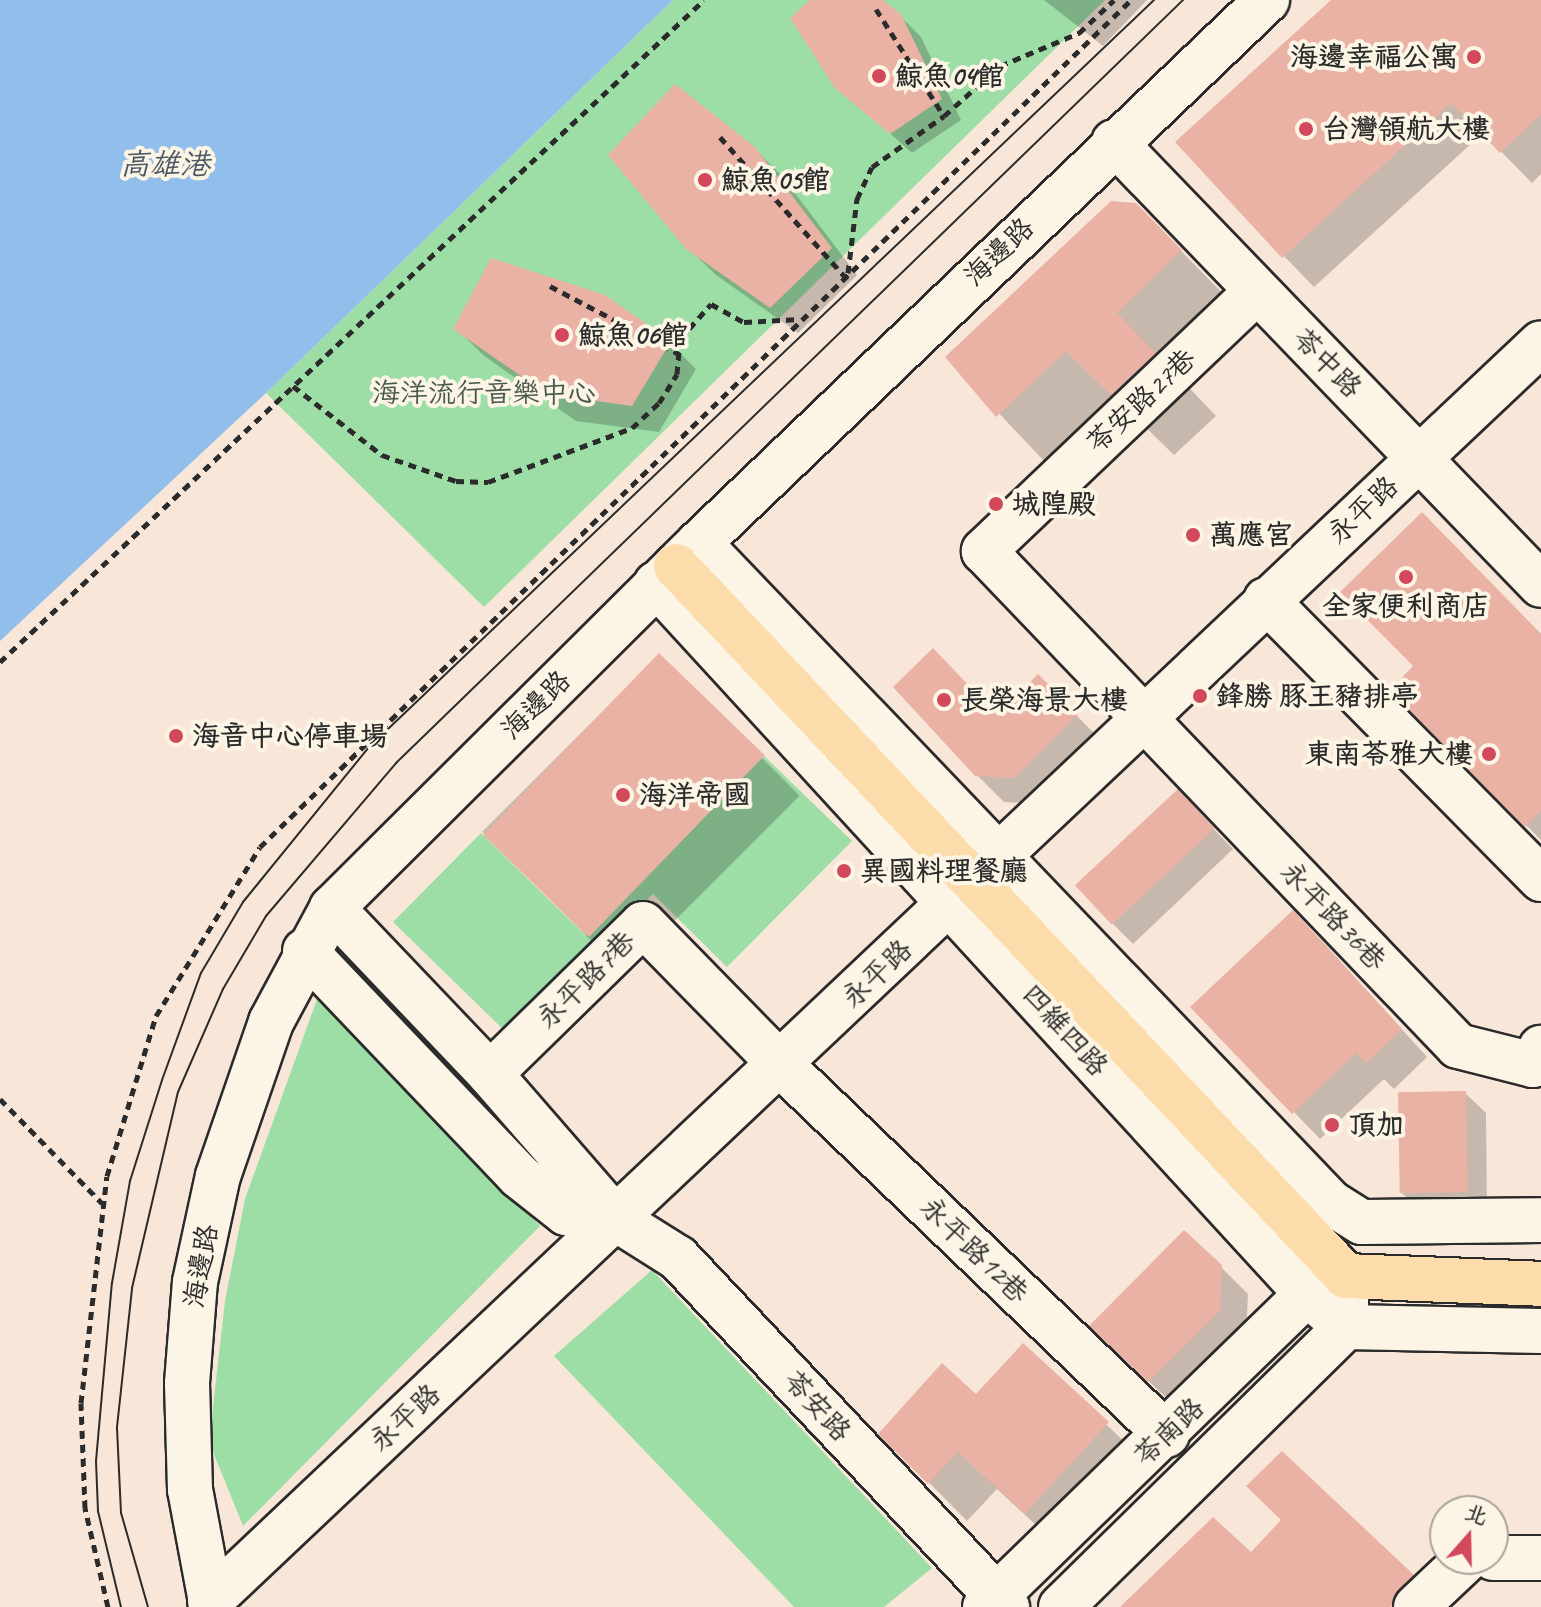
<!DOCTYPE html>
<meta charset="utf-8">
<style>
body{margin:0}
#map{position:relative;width:1541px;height:1607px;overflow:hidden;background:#f8e7d8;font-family:Caveat,"LXGW WenKai TC",sans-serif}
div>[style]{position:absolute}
.green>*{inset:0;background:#9ddea7}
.water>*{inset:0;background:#92beeb}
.shadow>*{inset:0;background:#0003;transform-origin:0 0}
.building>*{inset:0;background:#eab1a5;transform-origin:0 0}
.path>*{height:5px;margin-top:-2.5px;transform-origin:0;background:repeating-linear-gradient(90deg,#2b2b2b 0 8px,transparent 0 14px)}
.roads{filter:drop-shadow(2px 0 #2b2b2b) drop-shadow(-2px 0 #2b2b2b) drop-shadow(0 2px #2b2b2b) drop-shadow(0 -2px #2b2b2b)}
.minor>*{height:44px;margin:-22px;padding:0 22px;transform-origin:22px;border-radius:22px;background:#fcf5e5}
.major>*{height:44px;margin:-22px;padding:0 22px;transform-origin:22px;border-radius:22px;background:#fddcac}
.tram>*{height:2px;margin:-1px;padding:0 1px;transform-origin:1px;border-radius:1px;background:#2b2b2b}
.dots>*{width:22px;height:22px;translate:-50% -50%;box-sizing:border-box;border:4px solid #fcf5e5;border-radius:50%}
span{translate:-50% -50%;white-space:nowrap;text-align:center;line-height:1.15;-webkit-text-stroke:8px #fcf5e5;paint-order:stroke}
.poi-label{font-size:28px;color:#2b2b2b;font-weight:700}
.right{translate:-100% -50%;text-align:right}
.left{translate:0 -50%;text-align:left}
.street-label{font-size:28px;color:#2b2b2b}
.park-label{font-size:28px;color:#48584a}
.water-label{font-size:30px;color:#4a5765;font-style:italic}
.north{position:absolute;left:1429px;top:1495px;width:80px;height:80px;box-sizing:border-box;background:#fcf5e5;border:2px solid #a8a49b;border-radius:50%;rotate:20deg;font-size:22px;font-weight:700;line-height:32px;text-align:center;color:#2b2b2b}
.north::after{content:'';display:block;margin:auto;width:28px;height:36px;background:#d1495b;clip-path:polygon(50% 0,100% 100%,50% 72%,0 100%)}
</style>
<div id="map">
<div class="green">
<i style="clip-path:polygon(673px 0,1105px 0,484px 607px,266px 393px)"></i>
<i style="clip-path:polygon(764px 756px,852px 841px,727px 967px,653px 894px,511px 1037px,393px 922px,481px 833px,586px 936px)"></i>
<i style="clip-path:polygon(320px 991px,540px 1226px,243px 1526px,209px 1442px,225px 1301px,245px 1199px)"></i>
<i style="clip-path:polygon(652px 1270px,932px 1568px,884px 1607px,794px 1607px,554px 1356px)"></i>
</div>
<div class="water">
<i style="clip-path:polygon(0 0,673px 0,266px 393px,0 641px)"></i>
</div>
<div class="shadow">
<i style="clip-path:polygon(813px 0,880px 0,900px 16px,921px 37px,961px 120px,912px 153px,837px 86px)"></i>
<i style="clip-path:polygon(1044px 0,1147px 0,1103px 46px)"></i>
<i style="clip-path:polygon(1334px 0,1541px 0,1541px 174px,1532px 183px,1483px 133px,1314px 287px,1284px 256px)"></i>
<i style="clip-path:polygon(754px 148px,782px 176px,857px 275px,798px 333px,716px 275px,688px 248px)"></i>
<i style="clip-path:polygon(1136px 205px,1242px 313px,1178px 376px,1216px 416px,1174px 455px,1129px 411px,1059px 477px,947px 358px)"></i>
<i style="clip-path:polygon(456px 328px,669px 342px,696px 369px,659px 432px,576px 421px,483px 355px)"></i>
<i style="clip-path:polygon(1422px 514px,1541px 634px,1541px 840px,1392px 690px,1416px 666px)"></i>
<i style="left:659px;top:655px;width:199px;height:250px;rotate:45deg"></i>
<i style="clip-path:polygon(1038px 677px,1103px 742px,1043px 804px,1004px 802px,976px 774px,999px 718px)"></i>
<i style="clip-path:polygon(1178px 792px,1233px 849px,1133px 944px,1113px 924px)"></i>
<i style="clip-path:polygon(1320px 939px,1427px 1057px,1394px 1089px,1384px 1079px,1320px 1139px,1294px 1112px)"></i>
<i style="clip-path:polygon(1465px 1093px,1486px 1113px,1487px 1211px,1421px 1212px,1401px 1192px)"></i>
<i style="clip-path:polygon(1221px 1267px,1248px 1294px,1246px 1338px,1176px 1407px,1119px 1353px)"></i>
<i style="clip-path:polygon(1023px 1346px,1146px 1462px,1064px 1551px,997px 1489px,967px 1521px,881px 1434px,976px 1397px)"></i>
</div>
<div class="building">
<i style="clip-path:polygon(810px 0,883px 0,901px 14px,942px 99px,890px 134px,835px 88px,790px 18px)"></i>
<i style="clip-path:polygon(1331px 0,1541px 0,1541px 114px,1500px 153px,1451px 103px,1282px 258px,1175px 142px)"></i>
<i style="clip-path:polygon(675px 84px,755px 147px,832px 248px,770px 308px,686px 249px,608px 155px)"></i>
<i style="clip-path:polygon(1111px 201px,1136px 203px,1182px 250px,1117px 313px,1156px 353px,1111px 395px,1066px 351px,996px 417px,945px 357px)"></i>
<i style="clip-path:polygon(491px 258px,605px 295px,671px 341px,632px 406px,547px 394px,453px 329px)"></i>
<i style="clip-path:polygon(1422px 512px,1541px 634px,1541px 810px,1525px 827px,1390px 690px,1413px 666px,1340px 592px)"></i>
<i style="clip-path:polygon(933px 648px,998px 716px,1038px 674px,1078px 714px,1015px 778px,975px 776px,893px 687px)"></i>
<i style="left:659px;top:653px;width:147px;height:253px;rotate:44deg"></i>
<i style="left:1178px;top:789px;width:54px;height:141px;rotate:47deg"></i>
<i style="clip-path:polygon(1293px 910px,1402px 1029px,1366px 1063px,1356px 1053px,1292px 1114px,1190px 1007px)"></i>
<i style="left:1466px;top:1091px;width:101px;height:68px;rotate:89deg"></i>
<i style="clip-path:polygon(1184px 1230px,1222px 1265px,1220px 1311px,1148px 1382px,1089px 1326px)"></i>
<i style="clip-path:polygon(1023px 1343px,1109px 1422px,1025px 1514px,958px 1452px,928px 1484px,878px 1434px,942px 1363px,976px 1394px)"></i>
<i style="clip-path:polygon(1282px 1451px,1414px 1575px,1391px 1607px,1120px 1607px,1213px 1517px,1251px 1552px,1281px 1520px,1246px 1486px)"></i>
</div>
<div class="path">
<i style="left:876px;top:9px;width:127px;rotate:57.6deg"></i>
<i style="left:720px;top:137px;width:188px;rotate:48.2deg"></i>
<i style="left:848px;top:273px;width:75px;rotate:-83.1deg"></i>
<i style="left:857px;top:199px;width:35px;rotate:-65deg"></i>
<i style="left:872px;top:167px;width:88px;rotate:-35.3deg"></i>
<i style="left:944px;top:116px;width:75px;rotate:-41.8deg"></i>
<i style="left:1000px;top:66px;width:86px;rotate:-22.7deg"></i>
<i style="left:1079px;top:33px;width:48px;rotate:-43.3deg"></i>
<i style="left:550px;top:286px;width:146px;rotate:27.8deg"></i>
<i style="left:293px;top:386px;width:113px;rotate:37.8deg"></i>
<i style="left:382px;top:455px;width:78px;rotate:19.4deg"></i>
<i style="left:456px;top:481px;width:32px;rotate:2deg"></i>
<i style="left:488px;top:482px;width:154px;rotate:-20.6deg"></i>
<i style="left:632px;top:428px;width:37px;rotate:-43deg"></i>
<i style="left:659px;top:403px;width:34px;rotate:-58deg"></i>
<i style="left:677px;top:374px;width:35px;rotate:-85deg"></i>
<i style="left:680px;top:339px;width:47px;rotate:-48.5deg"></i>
<i style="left:711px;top:304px;width:38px;rotate:29deg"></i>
<i style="left:744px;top:322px;width:56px;rotate:-3.1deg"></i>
<i style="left:0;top:662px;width:966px;rotate:-43.24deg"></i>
<i style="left:0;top:1099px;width:146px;rotate:45.6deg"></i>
<i style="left:108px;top:1607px;width:102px;rotate:-103.1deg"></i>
<i style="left:85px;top:1508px;width:105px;rotate:-92.2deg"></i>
<i style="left:81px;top:1403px;width:228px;rotate:-83.5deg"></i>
<i style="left:107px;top:1176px;width:167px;rotate:-73deg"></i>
<i style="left:156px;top:1016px;width:198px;rotate:-58.4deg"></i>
<i style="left:260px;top:847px;width:1215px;rotate:-44.2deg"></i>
</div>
<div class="roads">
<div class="minor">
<i style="left:1114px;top:142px;width:615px;rotate:46.05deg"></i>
<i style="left:1256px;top:292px;width:376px;rotate:136.4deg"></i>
<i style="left:984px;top:551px;width:685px;rotate:46.24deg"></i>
<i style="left:1458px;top:1046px;width:77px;rotate:14.2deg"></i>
<i style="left:1533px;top:1065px;width:19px;rotate:-65deg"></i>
<i style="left:699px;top:543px;width:914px;rotate:46.24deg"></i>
<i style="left:1331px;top:1203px;width:36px;rotate:32deg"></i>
<i style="left:1362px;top:1222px;width:179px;rotate:-0.6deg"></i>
<i style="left:656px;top:584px;width:963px;rotate:47.48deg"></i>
<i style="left:1307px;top:1294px;width:51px;rotate:40.2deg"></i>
<i style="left:1346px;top:1327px;width:195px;rotate:1.2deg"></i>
<i style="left:1266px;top:600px;width:392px;rotate:45.4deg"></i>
<i style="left:332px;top:908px;width:229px;rotate:46.4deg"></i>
<i style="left:490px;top:1074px;width:192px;rotate:49deg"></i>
<i style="left:616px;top:1219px;width:73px;rotate:32.2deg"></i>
<i style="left:678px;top:1258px;width:480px;rotate:46.7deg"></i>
<i style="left:305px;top:951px;width:311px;rotate:46.4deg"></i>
<i style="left:519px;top:1176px;width:60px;rotate:38.2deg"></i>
<i style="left:566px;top:1213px;width:50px;rotate:6.8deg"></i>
<i style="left:490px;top:1074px;width:214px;rotate:-44.4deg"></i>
<i style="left:643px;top:924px;width:199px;rotate:45.6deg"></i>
<i style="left:782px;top:1066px;width:533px;rotate:43.78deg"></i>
<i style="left:1493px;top:1558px;width:48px"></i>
<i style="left:210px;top:1601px;width:1831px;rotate:-43.38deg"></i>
<i style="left:212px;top:1607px;width:119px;rotate:-100.6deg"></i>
<i style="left:190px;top:1490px;width:107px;rotate:-91.6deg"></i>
<i style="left:187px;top:1383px;width:101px;rotate:-85.5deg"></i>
<i style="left:195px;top:1282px;width:108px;rotate:-77.8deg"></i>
<i style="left:218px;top:1176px;width:163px;rotate:-71deg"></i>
<i style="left:271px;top:1022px;width:129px;rotate:-61.8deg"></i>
<i style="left:332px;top:908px;width:518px;rotate:-44.84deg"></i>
<i style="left:699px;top:543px;width:786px;rotate:-43.71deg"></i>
<i style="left:985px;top:1607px;width:449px;rotate:-44.2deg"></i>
<i style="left:1307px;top:1294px;width:29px;rotate:-25deg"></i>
<i style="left:1061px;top:1607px;width:400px;rotate:-44.5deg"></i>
<i style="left:1346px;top:1327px;width:30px;rotate:-90deg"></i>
<i style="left:1416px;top:1607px;width:70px;rotate:-43.3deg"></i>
</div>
<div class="major">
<i style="left:676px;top:566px;width:976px;rotate:46.66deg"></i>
<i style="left:1346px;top:1276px;width:195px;rotate:2.3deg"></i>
</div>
</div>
<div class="tram">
<i style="left:121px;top:1607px;width:99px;rotate:-103.5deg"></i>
<i style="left:98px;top:1511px;width:50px;rotate:-92.3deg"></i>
<i style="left:96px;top:1461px;width:179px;rotate:-84.9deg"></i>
<i style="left:112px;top:1283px;width:104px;rotate:-80deg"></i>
<i style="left:130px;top:1181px;width:106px;rotate:-72.4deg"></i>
<i style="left:162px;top:1080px;width:114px;rotate:-70deg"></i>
<i style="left:201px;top:973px;width:82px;rotate:-59.4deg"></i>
<i style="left:243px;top:902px;width:198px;rotate:-50.9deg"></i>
<i style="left:368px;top:748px;width:1085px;rotate:-43.58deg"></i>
<i style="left:148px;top:1607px;width:98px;rotate:-106deg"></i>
<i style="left:121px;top:1513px;width:86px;rotate:-92.7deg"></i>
<i style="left:117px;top:1427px;width:140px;rotate:-83.8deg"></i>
<i style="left:132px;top:1288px;width:201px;rotate:-76.8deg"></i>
<i style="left:178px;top:1092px;width:112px;rotate:-66.4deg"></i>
<i style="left:223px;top:989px;width:85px;rotate:-59.5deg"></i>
<i style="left:266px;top:916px;width:201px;rotate:-49.6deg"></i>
<i style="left:396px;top:763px;width:1096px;rotate:-44.11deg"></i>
</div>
<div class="dots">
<i style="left:1474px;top:57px;background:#d1495b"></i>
<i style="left:879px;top:76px;background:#d1495b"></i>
<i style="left:1306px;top:129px;background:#d1495b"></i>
<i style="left:705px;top:180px;background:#d1495b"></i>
<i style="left:562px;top:335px;background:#d1495b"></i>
<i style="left:996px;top:504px;background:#d1495b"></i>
<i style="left:1193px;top:535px;background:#d1495b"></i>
<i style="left:1406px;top:577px;background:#d1495b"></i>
<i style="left:1200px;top:696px;background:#d1495b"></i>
<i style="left:944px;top:700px;background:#d1495b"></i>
<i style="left:176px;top:736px;background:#d1495b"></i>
<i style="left:1489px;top:754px;background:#d1495b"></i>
<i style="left:623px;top:795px;background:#d1495b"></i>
<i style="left:844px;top:871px;background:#d1495b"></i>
<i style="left:1332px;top:1125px;background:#d1495b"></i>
</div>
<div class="poi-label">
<span class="right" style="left:1458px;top:57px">海邊幸福公寓</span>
<span class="left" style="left:895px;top:76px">鯨魚04館</span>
<span class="left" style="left:1322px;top:129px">台灣領航大樓</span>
<span class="left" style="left:721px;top:180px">鯨魚05館</span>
<span class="left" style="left:578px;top:335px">鯨魚06館</span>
<span class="left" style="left:1012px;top:504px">城隍殿</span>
<span class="left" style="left:1209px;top:535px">萬應宮</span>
<span style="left:1406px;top:606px">全家便利商店</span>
<span class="left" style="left:1216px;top:696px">鋒勝 豚王豬排亭</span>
<span class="left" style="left:960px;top:700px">長榮海景大樓</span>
<span class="left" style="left:192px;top:736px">海音中心停車場</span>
<span class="right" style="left:1473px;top:754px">東南苓雅大樓</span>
<span class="left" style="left:639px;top:795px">海洋帝國</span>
<span class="left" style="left:860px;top:871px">異國料理餐廳</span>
<span class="left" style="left:1348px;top:1125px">頂加</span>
</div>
<div class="street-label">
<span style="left:999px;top:252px;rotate:-44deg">海邊路</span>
<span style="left:1327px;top:363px;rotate:45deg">苓中路</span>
<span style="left:1141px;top:401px;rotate:-43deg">苓安路27巷</span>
<span style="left:1363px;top:510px;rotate:-43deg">永平路</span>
<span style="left:536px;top:705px;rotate:-45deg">海邊路</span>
<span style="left:1333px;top:916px;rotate:46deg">永平路36巷</span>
<span style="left:877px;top:974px;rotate:-44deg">永平路</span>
<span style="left:586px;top:980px;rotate:-45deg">永平路7巷</span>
<span style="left:1065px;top:1030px;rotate:48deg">四維四路</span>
<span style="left:974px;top:1250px;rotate:44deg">永平路12巷</span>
<span style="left:201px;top:1266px;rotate:-80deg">海邊路</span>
<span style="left:817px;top:1406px;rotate:47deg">苓安路</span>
<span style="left:405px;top:1418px;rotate:-43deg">永平路</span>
<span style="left:1169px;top:1432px;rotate:-44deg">苓南路</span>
</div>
<div class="park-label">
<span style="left:484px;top:393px">海洋流行音樂中心</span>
</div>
<div class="water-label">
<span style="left:165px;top:164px">高雄港</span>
</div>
<div class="north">北</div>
</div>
